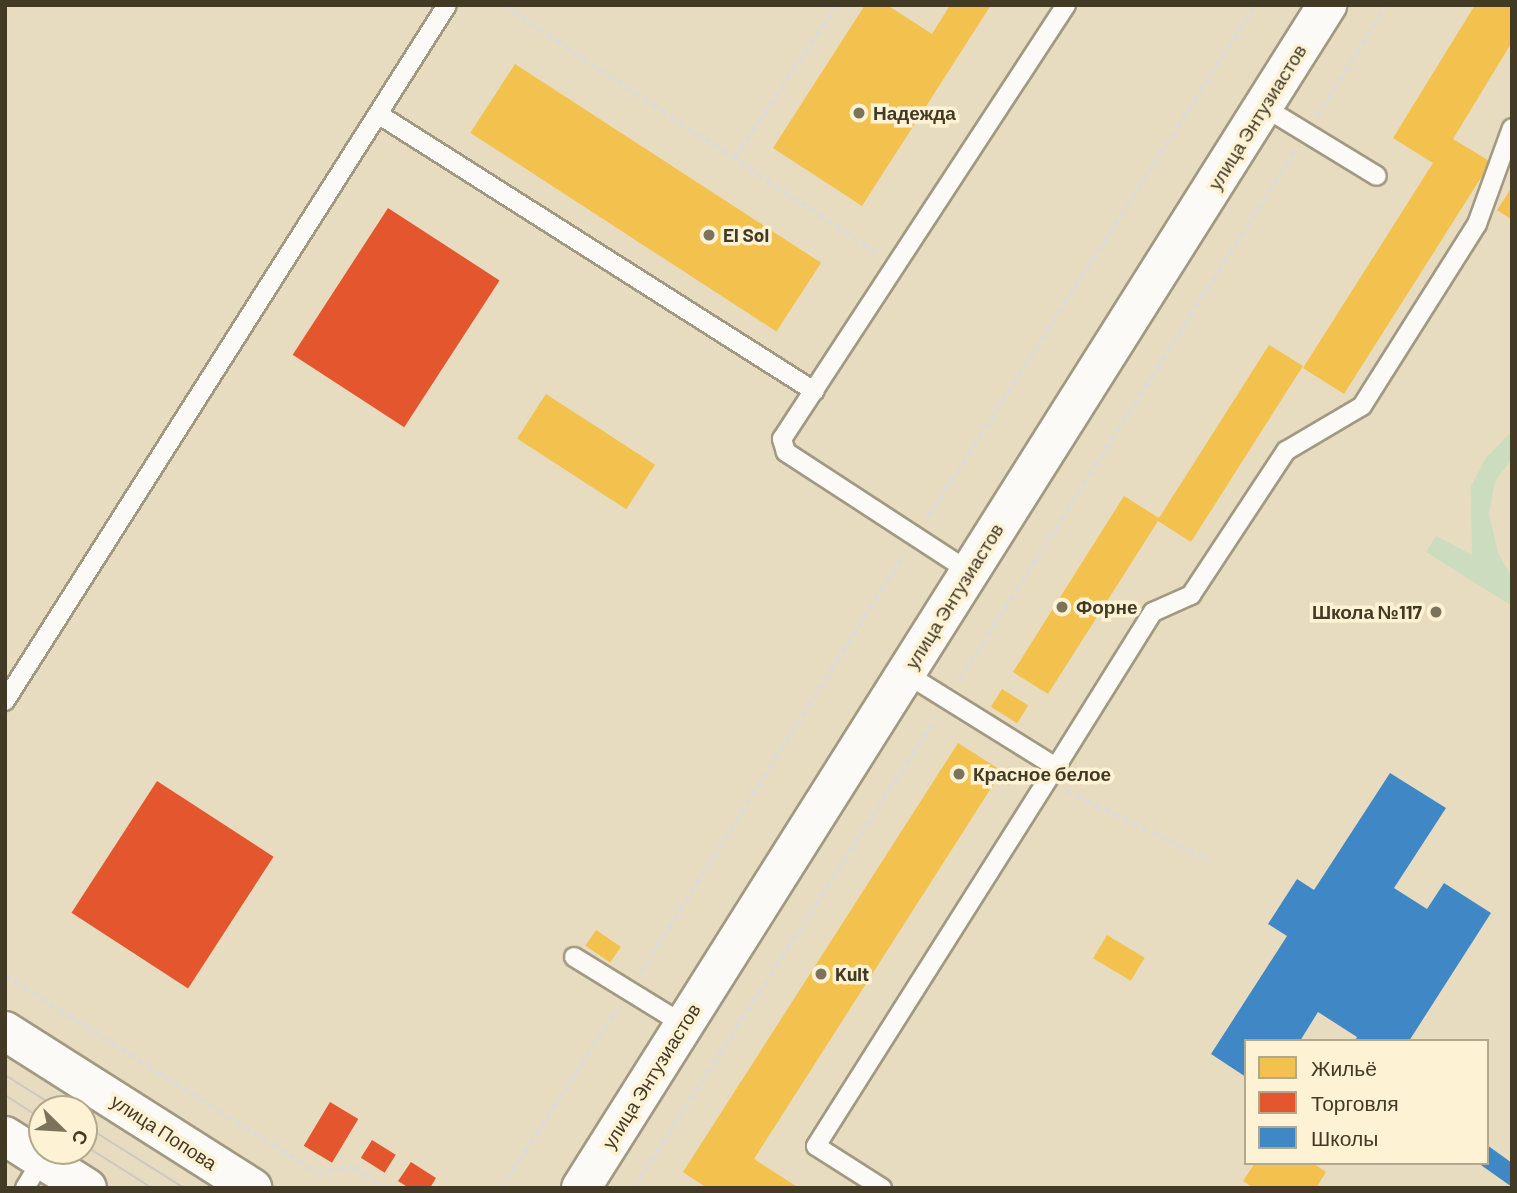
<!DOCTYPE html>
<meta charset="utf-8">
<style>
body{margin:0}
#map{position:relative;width:1517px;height:1193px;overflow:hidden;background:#e7dcc0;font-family:Barlow,sans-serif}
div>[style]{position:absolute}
.green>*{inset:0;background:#cbddbe}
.homes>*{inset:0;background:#f2c14e;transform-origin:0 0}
.shops>*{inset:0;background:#e4572e;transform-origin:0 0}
.schools>*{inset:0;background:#3f88c5}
.path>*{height:4.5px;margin-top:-2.25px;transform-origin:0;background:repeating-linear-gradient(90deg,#dfdbd2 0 7px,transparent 0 10.5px)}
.roads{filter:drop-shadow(2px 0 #a19982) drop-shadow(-2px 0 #a19982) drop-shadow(0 2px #a19982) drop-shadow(0 -2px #a19982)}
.lane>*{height:18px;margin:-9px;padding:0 9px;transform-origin:9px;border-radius:9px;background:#fbfaf6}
.secondary>*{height:38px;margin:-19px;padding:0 19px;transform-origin:19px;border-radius:19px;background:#fbfaf6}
.tram>*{height:2px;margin:-1px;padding:0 1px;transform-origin:1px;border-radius:1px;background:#ccc8c1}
.dots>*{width:19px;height:19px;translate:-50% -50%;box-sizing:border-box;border:4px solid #fdf2d3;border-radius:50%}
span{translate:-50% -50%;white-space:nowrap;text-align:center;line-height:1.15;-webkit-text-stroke:7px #fdf2d3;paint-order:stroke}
.poi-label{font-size:19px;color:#423a25;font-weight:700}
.left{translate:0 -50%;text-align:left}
.right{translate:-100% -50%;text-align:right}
.street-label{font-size:19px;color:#423a25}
.frame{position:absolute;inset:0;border:7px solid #423a25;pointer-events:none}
.legend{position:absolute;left:1244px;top:1039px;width:245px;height:126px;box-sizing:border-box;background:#fdf2d3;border:2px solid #b2a88d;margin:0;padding:9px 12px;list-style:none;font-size:21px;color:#423a25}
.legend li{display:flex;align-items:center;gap:14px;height:35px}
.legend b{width:35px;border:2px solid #b2a88d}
.north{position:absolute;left:28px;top:1095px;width:70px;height:70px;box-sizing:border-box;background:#fdf2d3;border:2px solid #b2a88d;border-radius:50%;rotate:114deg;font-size:19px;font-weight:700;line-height:28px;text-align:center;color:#423a25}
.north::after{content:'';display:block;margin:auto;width:24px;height:32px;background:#7c735b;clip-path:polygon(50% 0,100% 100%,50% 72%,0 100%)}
</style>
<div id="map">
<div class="green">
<i style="clip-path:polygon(1512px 431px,1512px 459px,1495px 481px,1489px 514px,1498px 552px,1512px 578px,1512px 606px,1426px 552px,1436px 536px,1472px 555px,1471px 486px,1486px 458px)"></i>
</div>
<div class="homes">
<i style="clip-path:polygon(865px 5px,887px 5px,932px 34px,950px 5px,991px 5px,862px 206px,773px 148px)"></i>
<i style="clip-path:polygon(1475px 5px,1512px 5px,1512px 42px,1453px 139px,1491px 162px,1344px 394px,1303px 368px,1433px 163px,1393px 138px)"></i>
<i style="left:515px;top:64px;width:365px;height:82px;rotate:33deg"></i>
<i style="clip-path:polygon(1512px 187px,1512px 220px,1497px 210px)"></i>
<i style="clip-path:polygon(1269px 345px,1303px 366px,1191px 542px,1158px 521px,1048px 694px,1013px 672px,1124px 496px,1159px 518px)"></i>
<i style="left:546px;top:394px;width:130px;height:53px;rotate:33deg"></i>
<i style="left:1002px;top:689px;width:31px;height:21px;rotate:32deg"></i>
<i style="clip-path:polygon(958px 743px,1002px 771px,754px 1159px,799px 1188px,707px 1188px,683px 1172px)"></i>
<i style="left:596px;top:930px;width:30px;height:19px;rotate:34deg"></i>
<i style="left:1107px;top:935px;width:44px;height:27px;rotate:31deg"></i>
<i style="clip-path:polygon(1255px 1163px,1313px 1163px,1326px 1172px,1316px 1188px,1253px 1188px,1243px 1181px)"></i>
</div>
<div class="shops">
<i style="left:388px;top:208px;width:133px;height:175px;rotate:33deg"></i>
<i style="left:157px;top:781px;width:139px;height:157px;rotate:33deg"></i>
<i style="left:330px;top:1102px;width:33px;height:51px;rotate:31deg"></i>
<i style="left:372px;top:1140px;width:28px;height:21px;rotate:32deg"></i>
<i style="clip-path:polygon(411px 1162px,436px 1178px,430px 1188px,409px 1188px,398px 1181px)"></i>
</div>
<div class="schools">
<i style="clip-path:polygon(1390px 773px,1446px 808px,1394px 888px,1427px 909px,1444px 883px,1491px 913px,1409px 1041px,1355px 1041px,1357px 1037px,1318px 1012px,1300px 1041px,1246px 1041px,1246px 1077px,1211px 1054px,1287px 936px,1268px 924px,1297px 879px,1314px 890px)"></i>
<i style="clip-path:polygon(1487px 1145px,1512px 1163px,1512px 1187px,1478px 1163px,1487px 1163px)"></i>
</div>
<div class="path">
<i style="left:503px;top:5px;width:450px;rotate:33.5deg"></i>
<i style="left:1317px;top:116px;width:131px;rotate:-58.1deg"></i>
<i style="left:734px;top:158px;width:184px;rotate:-56.1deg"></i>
<i style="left:928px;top:517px;width:608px;rotate:-57.43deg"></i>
<i style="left:959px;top:680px;width:628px;rotate:-57.63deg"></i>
<i style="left:1066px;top:790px;width:160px;rotate:25.9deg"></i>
<i style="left:640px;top:973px;width:495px;rotate:-57.8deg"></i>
<i style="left:5px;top:975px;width:369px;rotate:32.3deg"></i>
<i style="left:317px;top:1172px;width:37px;rotate:-8deg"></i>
<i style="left:354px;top:1167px;width:39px;rotate:32deg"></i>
<i style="left:501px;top:1188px;width:213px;rotate:-57.1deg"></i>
<i style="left:633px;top:1188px;width:560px;rotate:-57.25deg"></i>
</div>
<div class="roads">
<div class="lane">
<i style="left:1264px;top:107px;width:132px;rotate:31.4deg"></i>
<i style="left:378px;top:114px;width:517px;rotate:32.43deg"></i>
<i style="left:970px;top:572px;width:220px;rotate:-146.9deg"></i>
<i style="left:786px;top:452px;width:14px;rotate:-107deg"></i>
<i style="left:782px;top:439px;width:519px;rotate:-56.8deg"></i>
<i style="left:905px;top:673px;width:178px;rotate:31.9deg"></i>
<i style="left:1056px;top:767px;width:183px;rotate:-58deg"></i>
<i style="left:1153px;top:612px;width:42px;rotate:-24.1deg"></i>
<i style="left:1191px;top:595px;width:173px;rotate:-56.6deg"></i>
<i style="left:1286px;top:451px;width:88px;rotate:-30.6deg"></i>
<i style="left:1362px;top:406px;width:215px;rotate:-57.7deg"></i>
<i style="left:1477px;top:224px;width:102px;rotate:-70deg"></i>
<i style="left:5px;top:701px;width:824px;rotate:-57.58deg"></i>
<i style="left:574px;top:957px;width:128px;rotate:31.6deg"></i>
<i style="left:25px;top:1188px;width:33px;rotate:-59deg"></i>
<i style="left:882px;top:1188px;width:78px;rotate:-147.5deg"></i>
<i style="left:816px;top:1146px;width:449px;rotate:-57.7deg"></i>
</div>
<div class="secondary">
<i style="left:5px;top:1031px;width:293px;rotate:32.4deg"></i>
<i style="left:5px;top:1136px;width:97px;rotate:32.4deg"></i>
<i style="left:581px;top:1188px;width:1399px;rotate:-57.76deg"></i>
</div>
</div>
<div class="tram">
<i style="left:5px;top:1075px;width:64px;rotate:32.2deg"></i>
<i style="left:5px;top:1095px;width:44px;rotate:33deg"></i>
<i style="left:84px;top:1125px;width:118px;rotate:32.2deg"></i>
<i style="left:84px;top:1145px;width:80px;rotate:32.3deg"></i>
</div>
<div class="dots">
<i style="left:859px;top:113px;background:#7c735b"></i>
<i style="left:709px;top:235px;background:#7c735b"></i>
<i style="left:1062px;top:607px;background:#7c735b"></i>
<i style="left:1436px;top:612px;background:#7c735b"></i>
<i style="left:959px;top:774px;background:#7c735b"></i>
<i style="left:821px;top:974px;background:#7c735b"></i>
</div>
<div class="poi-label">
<span class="left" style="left:873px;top:113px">Надежда</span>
<span class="left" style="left:723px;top:235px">El Sol</span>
<span class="left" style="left:1076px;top:607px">Форне</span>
<span class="right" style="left:1422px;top:612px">Школа №117</span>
<span class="left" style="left:973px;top:774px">Красное белое</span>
<span class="left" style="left:835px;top:974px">Kult</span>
</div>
<div class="street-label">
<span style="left:1257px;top:117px;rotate:-58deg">улица Энтузиастов</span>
<span style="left:954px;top:596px;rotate:-58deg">улица Энтузиастов</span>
<span style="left:651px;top:1076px;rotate:-58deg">улица Энтузиастов</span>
<span style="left:164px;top:1132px;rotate:33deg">улица Попова</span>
</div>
<div class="frame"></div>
<ul class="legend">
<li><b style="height:19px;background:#f2c14e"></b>Жильё</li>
<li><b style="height:19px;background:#e4572e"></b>Торговля</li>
<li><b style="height:19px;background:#3f88c5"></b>Школы</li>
</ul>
<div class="north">С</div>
</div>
